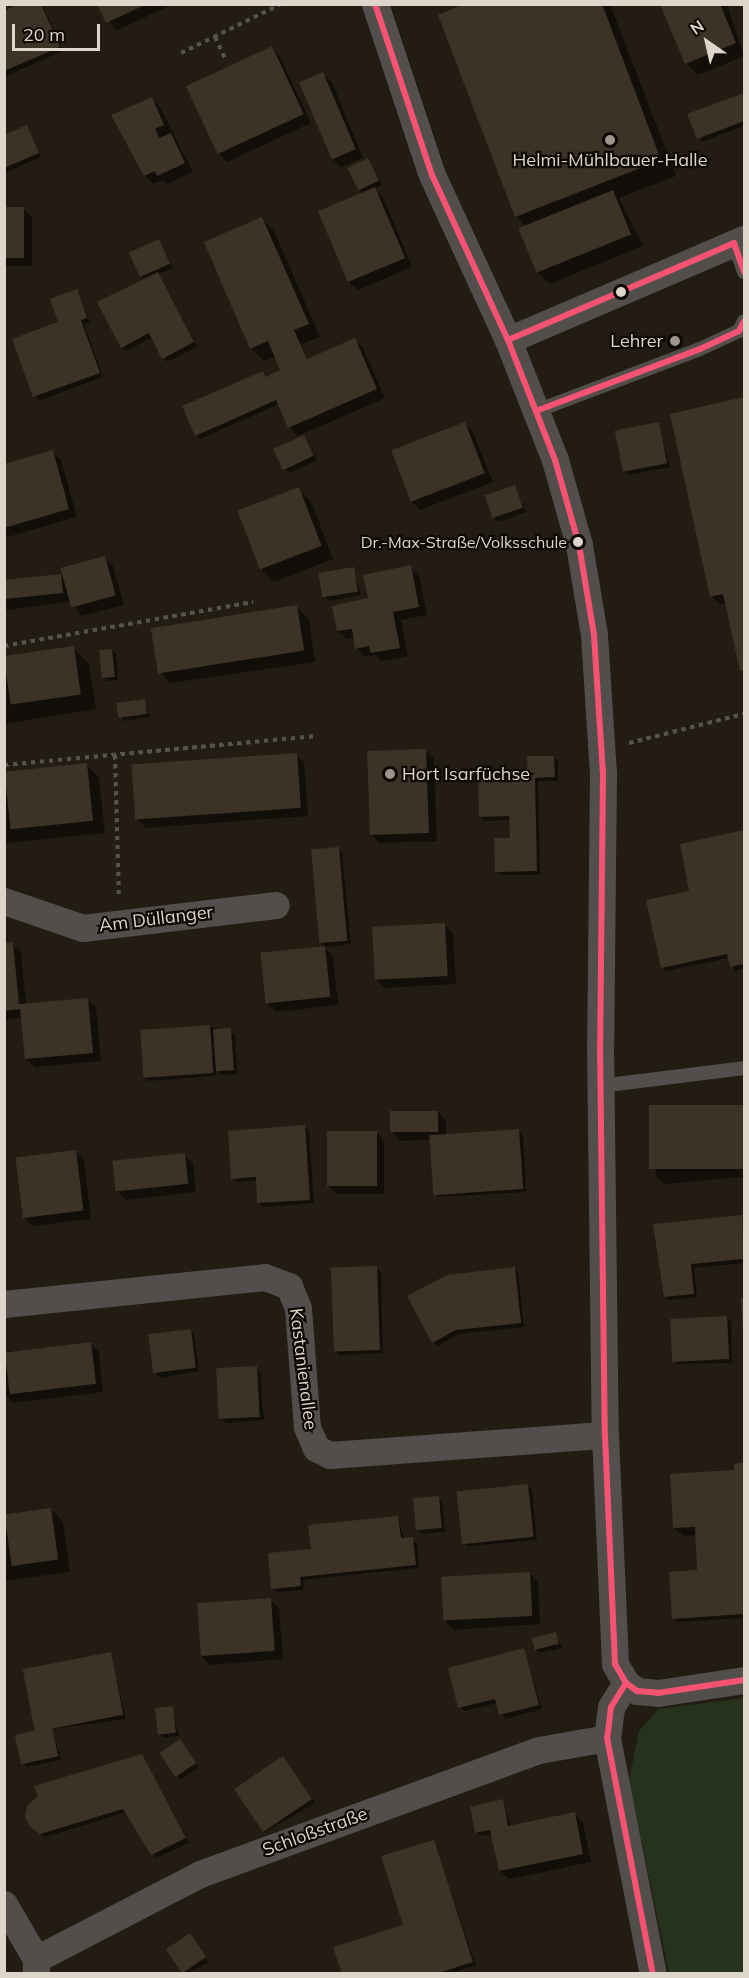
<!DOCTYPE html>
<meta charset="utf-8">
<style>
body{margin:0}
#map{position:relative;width:749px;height:1978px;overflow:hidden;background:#231c13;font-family:Mulish,sans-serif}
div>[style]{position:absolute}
.green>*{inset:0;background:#26331c}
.shadow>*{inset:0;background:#0007;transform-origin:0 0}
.building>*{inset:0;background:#3c3326;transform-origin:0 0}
.path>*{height:4px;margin-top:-2px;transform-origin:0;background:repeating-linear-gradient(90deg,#56524e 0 4.5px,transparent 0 9px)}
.lane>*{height:14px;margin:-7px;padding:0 7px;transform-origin:7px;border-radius:7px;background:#524e4b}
.street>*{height:27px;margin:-13.5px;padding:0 13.5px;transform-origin:13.5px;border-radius:13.5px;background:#524e4b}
.bus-1>*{height:6px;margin:-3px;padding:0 3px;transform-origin:3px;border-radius:3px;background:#f65372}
.dots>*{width:16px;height:16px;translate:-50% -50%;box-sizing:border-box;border:3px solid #0e0803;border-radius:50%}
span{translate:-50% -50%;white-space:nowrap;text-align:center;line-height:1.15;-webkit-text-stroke:4.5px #0e0803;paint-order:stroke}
.bus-label{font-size:16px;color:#dfd6cb}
.right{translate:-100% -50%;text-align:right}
.poi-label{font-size:18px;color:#dfd6cb}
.left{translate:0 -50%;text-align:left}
.street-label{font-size:18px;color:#dfd6cb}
.frame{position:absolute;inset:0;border:6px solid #dfd6cb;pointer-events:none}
.north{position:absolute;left:677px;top:12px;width:60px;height:60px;-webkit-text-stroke:4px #0e0803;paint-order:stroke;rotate:326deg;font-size:16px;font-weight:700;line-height:24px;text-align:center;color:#dfd6cb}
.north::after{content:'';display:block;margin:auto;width:21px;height:27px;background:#dfd6cb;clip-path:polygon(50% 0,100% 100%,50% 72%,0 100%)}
.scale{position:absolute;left:12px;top:24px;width:88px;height:27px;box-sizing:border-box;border:3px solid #dfd6cb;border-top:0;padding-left:8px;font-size:18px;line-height:21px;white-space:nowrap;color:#dfd6cb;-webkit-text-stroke:4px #0e0803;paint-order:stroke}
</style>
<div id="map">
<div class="green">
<i style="clip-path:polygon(744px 1698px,744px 1973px,669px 1973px,629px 1780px,639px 1731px,659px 1709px)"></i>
</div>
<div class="shadow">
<i style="clip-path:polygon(22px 4px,42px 4px,63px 51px,4px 77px,4px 12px)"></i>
<i style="clip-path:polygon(99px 4px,173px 4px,116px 31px)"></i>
<i style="clip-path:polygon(469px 4px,610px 4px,676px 176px,619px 198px,643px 246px,550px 284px,537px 272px,527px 228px,516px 216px)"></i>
<i style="clip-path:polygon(662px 4px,727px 4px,744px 56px,698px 75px,686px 63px)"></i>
<i style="clip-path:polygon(272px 48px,280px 57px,311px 123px,227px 162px,219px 153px)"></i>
<i style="clip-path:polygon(323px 74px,332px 82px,363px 158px,341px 167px,332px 159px)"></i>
<i style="clip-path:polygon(744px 94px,744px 126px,702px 142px,689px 114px)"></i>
<i style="clip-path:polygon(152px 99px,160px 107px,193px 172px,167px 184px,163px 180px,153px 184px,145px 175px)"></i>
<i style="clip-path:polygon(26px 127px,41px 157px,4px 173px,4px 136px)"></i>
<i style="clip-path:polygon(368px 160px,382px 185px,374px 189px,383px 197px,412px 267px,358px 290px,349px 282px,362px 194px,349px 168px)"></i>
<i style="clip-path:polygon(23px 208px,32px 217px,32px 266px,4px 266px,4px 209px)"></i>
<i style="clip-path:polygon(261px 218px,274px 231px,320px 337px,301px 344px,308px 360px,355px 340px,363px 348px,385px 398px,298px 436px,289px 427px,279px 404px,200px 439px,196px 435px,263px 373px,268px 377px,283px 371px,276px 356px,264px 361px,251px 348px)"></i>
<i style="clip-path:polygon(159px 241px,173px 268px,159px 274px,197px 347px,167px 362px,153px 337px,126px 351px,122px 347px,145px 280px,141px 276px)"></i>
<i style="clip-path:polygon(76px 291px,90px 322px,84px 324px,103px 377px,38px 401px,14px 340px,60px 323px)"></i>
<i style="clip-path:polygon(744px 399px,744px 674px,726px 603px,720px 604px,711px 596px,672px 415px)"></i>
<i style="clip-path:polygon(464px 423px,473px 432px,493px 482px,420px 510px,412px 502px)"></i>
<i style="clip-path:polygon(658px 424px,670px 467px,629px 475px,625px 472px)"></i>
<i style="clip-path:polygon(304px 437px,317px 460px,289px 473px,285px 469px)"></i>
<i style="clip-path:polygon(52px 452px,61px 460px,77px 517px,4px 538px,4px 466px)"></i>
<i style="clip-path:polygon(514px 487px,526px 512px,498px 522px,494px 518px)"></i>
<i style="clip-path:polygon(298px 489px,311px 501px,333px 559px,274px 582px,262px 570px)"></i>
<i style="clip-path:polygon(104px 558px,113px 566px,124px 605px,81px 616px,71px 601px,8px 610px,4px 607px,4px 583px,60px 575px,66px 581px)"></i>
<i style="clip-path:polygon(410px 567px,419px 576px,427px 615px,401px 620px,408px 656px,381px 661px,375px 655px,365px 657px,357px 648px,355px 638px,347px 639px,338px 631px)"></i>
<i style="clip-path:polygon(353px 569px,361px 595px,329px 601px,325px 597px)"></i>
<i style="clip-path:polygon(296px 607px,309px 619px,315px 662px,170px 683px,158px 670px)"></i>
<i style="clip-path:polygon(73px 648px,89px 664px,96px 709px,4px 724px,4px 659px)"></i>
<i style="clip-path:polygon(112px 650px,116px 654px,118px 680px,107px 681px,103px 677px)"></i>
<i style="clip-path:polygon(144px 700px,150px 717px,124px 721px,120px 717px)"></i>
<i style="clip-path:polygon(426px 751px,434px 759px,437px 841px,379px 843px,371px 835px)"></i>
<i style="clip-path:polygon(296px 755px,304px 763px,308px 816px,146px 828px,138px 820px)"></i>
<i style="clip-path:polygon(554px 757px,558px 761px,558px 781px,538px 781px,540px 875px,501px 875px,497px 871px,511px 839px,511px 820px,484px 821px,480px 817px)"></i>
<i style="clip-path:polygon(86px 764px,99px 777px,105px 833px,4px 843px,4px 773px)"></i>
<i style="clip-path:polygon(744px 832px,744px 969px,735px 971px,729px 958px,666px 971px,662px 968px,691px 892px,681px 845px)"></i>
<i style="clip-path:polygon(338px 849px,342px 853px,351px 944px,325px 947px,321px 943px)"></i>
<i style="clip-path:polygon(445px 925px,453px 934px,456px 984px,385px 988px,376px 979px)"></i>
<i style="clip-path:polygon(4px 944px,12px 944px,21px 952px,26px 1005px,88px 1000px,96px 1008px,101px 1061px,35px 1067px,26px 1059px,23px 1018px,4px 1020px)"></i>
<i style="clip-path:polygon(324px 948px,333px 956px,338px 1005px,276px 1012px,267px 1004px)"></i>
<i style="clip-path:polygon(209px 1026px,235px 1034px,237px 1074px,221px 1075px,216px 1069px,216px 1076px,148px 1081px,144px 1077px)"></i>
<i style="clip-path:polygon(744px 1106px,744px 1177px,664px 1184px,656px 1176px,650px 1114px)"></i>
<i style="clip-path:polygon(438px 1112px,446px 1121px,446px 1135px,519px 1131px,523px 1135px,526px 1192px,438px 1197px,434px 1193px,431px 1140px,401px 1141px,393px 1133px)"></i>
<i style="clip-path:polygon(305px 1127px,309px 1131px,314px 1203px,263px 1207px,259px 1203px,257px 1181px,237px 1182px,233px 1178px)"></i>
<i style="clip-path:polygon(376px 1132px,384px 1141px,384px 1194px,336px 1194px,328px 1185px)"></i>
<i style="clip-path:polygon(75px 1151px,84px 1160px,91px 1219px,32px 1226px,24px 1218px)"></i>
<i style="clip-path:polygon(184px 1155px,193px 1163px,196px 1192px,126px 1200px,117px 1191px)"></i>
<i style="clip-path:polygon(742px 1216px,744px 1263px,694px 1268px,697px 1297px,669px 1300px,665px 1296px,654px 1225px)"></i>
<i style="clip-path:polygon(377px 1268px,381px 1272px,383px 1353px,339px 1355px,335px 1351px)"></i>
<i style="clip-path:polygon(514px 1268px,518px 1272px,524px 1327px,460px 1334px,437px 1346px,433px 1342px,409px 1297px)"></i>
<i style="clip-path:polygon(743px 1299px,744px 1299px,744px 1344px)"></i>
<i style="clip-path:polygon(727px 1317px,731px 1321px,732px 1363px,676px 1364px,673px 1360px)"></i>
<i style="clip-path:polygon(190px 1331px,194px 1335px,199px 1371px,160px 1378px,156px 1374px)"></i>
<i style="clip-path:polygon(91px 1344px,99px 1352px,103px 1392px,13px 1403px,5px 1395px,4px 1352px)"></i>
<i style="clip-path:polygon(256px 1368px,260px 1372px,264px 1420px,226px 1423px,222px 1419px)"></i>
<i style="clip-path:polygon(744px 1464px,744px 1618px,677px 1622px,674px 1618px,699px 1571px,697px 1535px,683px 1536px,674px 1528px,738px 1472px,735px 1465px)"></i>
<i style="clip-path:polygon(528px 1486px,532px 1490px,537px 1540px,467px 1546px,463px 1542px)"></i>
<i style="clip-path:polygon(438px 1498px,442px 1502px,445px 1532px,421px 1534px,417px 1530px)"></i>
<i style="clip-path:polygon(51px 1509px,63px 1522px,70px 1572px,4px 1581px,4px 1516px)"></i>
<i style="clip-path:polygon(398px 1517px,404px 1540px,417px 1543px,419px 1568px,303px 1580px,304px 1590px,277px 1592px,273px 1588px,312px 1550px)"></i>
<i style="clip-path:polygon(529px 1573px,538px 1582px,540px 1624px,454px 1630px,445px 1621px)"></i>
<i style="clip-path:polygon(270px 1599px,279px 1608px,283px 1659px,210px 1665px,202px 1657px)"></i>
<i style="clip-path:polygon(556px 1634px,562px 1648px,540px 1653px,536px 1649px)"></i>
<i style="clip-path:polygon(523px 1650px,542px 1709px,505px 1719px,498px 1703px,464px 1711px,460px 1707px)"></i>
<i style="clip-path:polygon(110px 1654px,126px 1719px,52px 1729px,61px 1760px,27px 1767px,23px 1763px,41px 1731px,37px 1727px)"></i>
<i style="clip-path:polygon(172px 1708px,179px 1736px,164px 1738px,160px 1734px)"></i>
<i style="left:180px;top:1741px;width:32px;height:22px;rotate:54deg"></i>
<i style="clip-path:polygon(142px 1755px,189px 1843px,156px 1858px,127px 1812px,45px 1837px,36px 1831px)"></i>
<i style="clip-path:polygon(283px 1758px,315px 1803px,265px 1832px,261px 1828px)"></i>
<i style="clip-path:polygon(502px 1801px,511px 1827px,574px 1813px,583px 1822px,591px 1862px,509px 1879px,500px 1871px,493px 1834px,481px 1836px,477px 1832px)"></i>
<i style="clip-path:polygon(433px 1841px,476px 1965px,450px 1974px,343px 1974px,405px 1926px)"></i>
<i style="clip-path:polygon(193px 1939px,209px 1962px,185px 1974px,168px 1949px)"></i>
</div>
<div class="building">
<i style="clip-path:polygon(18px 4px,41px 4px,60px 47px,4px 71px,4px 11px)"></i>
<i style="clip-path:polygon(97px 4px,147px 4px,106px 23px)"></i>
<i style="clip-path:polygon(464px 4px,602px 4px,661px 160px,515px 217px,438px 15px)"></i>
<i style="clip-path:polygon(660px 4px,720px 4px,736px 43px,685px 64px)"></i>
<i style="left:272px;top:46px;width:75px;height:95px;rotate:65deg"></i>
<i style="left:323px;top:72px;width:84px;height:26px;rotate:67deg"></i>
<i style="clip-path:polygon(744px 93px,744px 121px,697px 139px,687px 114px)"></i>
<i style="clip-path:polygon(152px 97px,164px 125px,155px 129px,159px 138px,171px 133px,185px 163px,157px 176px,155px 171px,144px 176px,111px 115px)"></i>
<i style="clip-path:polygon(27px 125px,39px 153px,4px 168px,4px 135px)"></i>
<i style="left:368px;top:158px;width:25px;height:23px;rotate:64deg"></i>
<i style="left:375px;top:187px;width:77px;height:62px;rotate:67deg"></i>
<i style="left:613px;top:190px;width:48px;height:102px;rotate:68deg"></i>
<i style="left:4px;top:207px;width:20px;height:51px"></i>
<i style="clip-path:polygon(262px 217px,309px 324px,294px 330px,307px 359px,355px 338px,377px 389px,288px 428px,276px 400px,195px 436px,182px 406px,263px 371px,266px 377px,280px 370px,268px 341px,250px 349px,204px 242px)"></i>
<i style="left:159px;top:239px;width:27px;height:33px;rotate:66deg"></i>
<i style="clip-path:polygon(158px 272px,194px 342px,162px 359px,149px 333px,121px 348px,97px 302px)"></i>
<i style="clip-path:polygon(77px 289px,87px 318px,81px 320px,100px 373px,33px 397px,12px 339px,58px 322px,50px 299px)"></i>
<i style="clip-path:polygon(744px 397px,744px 670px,740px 671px,723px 594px,710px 597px,670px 414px)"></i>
<i style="left:465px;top:422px;width:55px;height:79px;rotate:69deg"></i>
<i style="left:659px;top:422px;width:42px;height:45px;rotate:79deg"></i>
<i style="left:304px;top:435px;width:23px;height:34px;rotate:65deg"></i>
<i style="clip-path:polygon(53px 450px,69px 509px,4px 528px,4px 464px)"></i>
<i style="left:515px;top:485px;width:24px;height:32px;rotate:71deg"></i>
<i style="left:299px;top:487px;width:63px;height:66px;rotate:69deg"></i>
<i style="left:105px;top:556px;width:41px;height:46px;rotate:75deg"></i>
<i style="clip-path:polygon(411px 565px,419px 607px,393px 612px,400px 648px,371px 653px,369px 646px,355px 649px,352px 629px,337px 631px,332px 606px,368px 598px,363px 575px)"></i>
<i style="left:354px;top:567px;width:25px;height:36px;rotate:81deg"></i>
<i style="left:61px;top:574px;width:19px;height:58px;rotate:84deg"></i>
<i style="left:297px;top:605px;width:46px;height:148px;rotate:81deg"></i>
<i style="left:74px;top:646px;width:49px;height:71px;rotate:82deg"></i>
<i style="left:112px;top:649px;width:28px;height:13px;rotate:84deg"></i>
<i style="left:145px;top:699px;width:15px;height:29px;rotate:82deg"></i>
<i style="left:426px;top:749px;width:84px;height:59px;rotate:88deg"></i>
<i style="left:297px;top:753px;width:55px;height:166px;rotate:86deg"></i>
<i style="clip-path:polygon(527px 756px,554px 756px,555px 777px,535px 778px,537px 871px,495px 872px,494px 838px,510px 838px,509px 816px,479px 817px,478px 779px,528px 778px)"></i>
<i style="left:87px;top:763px;width:58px;height:83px;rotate:84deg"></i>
<i style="clip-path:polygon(744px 830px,744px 964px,730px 967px,727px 954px,661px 968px,646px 900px,689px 891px,680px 844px)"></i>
<i style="left:339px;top:847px;width:94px;height:28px;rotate:85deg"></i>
<i style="left:445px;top:923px;width:53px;height:73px;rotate:87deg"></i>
<i style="clip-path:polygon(13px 942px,19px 1004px,88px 998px,93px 1053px,25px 1059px,20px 1009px,4px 1011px,4px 943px)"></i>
<i style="left:325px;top:946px;width:51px;height:65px;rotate:84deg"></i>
<i style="left:210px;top:1025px;width:48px;height:70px;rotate:86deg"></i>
<i style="left:231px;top:1028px;width:42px;height:18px;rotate:86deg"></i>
<i style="left:744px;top:1105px;width:64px;height:95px;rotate:90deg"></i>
<i style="left:438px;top:1111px;width:21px;height:48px;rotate:90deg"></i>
<i style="clip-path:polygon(305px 1125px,310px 1200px,257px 1203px,256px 1177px,231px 1179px,228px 1131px)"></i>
<i style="left:519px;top:1129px;width:60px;height:90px;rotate:86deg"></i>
<i style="left:327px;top:1131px;width:50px;height:55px"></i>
<i style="left:76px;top:1150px;width:61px;height:61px;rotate:83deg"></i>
<i style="left:185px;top:1153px;width:31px;height:73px;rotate:84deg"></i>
<i style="clip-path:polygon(742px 1215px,744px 1259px,691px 1264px,694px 1294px,664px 1297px,653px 1224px)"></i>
<i style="left:377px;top:1266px;width:84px;height:46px;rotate:88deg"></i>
<i style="clip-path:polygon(515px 1267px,521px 1323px,456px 1330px,432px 1343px,407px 1296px,447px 1275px)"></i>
<i style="clip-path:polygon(741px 1298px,744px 1298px,744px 1336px,743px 1336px)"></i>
<i style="left:727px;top:1316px;width:43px;height:57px;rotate:87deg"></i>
<i style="left:191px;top:1329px;width:39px;height:43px;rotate:83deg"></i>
<i style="left:91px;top:1342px;width:42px;height:87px;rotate:83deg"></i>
<i style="left:257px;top:1366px;width:51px;height:41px;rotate:87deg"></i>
<i style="clip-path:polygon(744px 1462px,744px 1614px,672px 1619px,669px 1572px,697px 1570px,695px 1527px,673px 1528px,670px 1474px,734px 1470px,734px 1464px)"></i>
<i style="left:528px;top:1484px;width:53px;height:72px;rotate:84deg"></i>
<i style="left:439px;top:1496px;width:32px;height:26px;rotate:85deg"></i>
<i style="left:51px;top:1508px;width:52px;height:47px;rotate:82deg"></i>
<i style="clip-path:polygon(398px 1516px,401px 1538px,413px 1537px,416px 1565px,300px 1577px,301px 1586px,271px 1589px,268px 1553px,311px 1549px,308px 1525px)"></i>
<i style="left:530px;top:1572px;width:44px;height:89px;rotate:87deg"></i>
<i style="left:271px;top:1598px;width:53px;height:74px;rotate:86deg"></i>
<i style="left:556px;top:1632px;width:12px;height:25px;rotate:76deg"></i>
<i style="clip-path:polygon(524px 1648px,539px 1705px,499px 1715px,495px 1699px,458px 1708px,448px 1668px)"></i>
<i style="left:111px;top:1652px;width:64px;height:90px;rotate:79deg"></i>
<i style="left:173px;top:1706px;width:27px;height:18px;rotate:84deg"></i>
<i style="left:52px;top:1727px;width:30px;height:38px;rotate:78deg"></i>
<i style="left:180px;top:1739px;width:29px;height:25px;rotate:56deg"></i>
<i style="clip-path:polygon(142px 1754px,186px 1838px,151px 1855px,123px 1809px,40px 1834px,30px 1827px,25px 1818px,27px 1806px,38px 1796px,34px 1786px)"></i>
<i style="left:283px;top:1756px;width:52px;height:59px;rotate:56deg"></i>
<i style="clip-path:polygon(503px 1799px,508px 1826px,575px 1812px,583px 1854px,499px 1871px,490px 1830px,475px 1833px,470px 1807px)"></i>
<i style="clip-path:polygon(434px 1840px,473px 1962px,435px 1974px,342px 1974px,333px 1947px,403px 1925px,381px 1856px)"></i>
<i style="left:190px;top:1933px;width:29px;height:29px;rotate:56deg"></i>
</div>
<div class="path">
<i style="left:215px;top:37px;width:26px;rotate:65deg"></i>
<i style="left:181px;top:53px;width:111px;rotate:-26.1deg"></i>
<i style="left:4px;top:646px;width:253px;rotate:-10deg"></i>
<i style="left:629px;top:743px;width:119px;rotate:-14.2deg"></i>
<i style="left:115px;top:755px;width:141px;rotate:88.4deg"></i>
<i style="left:4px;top:765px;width:311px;rotate:-5.3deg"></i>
</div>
<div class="lane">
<i style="left:734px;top:243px;width:31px;rotate:71deg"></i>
<i style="left:536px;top:411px;width:175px;rotate:-20.7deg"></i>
<i style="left:700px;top:349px;width:43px;rotate:-24.8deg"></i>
<i style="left:739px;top:331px;width:11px;rotate:-63deg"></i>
<i style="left:600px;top:1086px;width:145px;rotate:-7.1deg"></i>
</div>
<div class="street">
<i style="left:375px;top:4px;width:180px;rotate:71.6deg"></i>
<i style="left:432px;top:175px;width:182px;rotate:65.3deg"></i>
<i style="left:508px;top:340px;width:129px;rotate:68.6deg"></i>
<i style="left:555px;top:460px;width:88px;rotate:74.2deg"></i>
<i style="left:579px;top:545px;width:91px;rotate:80.5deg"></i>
<i style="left:594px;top:635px;width:138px;rotate:86.3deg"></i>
<i style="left:603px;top:773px;width:271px;rotate:90.6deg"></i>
<i style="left:600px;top:1044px;width:391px;rotate:89.3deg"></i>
<i style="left:605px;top:1435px;width:229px;rotate:87.5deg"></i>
<i style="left:615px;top:1664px;width:22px;rotate:60deg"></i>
<i style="left:626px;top:1683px;width:14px;rotate:36deg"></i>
<i style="left:637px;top:1691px;width:21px;rotate:5deg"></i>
<i style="left:658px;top:1693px;width:87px;rotate:-8.6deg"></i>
<i style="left:508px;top:340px;width:257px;rotate:-23.2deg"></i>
<i style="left:4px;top:901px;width:83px;rotate:18.9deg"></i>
<i style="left:83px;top:928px;width:194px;rotate:-6.8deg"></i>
<i style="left:4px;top:1304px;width:262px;rotate:-5.9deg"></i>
<i style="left:265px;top:1277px;width:26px;rotate:21deg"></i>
<i style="left:289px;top:1286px;width:24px;rotate:68deg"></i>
<i style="left:298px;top:1308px;width:119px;rotate:85.7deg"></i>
<i style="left:307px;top:1427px;width:23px;rotate:67deg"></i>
<i style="left:316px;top:1448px;width:16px;rotate:27deg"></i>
<i style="left:330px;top:1455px;width:276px;rotate:-4.2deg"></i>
<i style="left:626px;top:1683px;width:28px;rotate:122deg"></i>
<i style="left:611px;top:1707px;width:31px;rotate:97deg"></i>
<i style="left:607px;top:1738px;width:240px;rotate:79deg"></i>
<i style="left:4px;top:1904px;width:64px;rotate:59.8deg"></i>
<i style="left:36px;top:1959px;width:15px;rotate:90deg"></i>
<i style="left:36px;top:1959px;width:185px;rotate:-27.4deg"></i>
<i style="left:200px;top:1874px;width:361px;rotate:-20.1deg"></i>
<i style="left:539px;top:1750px;width:69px;rotate:-10deg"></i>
</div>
<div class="bus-1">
<i style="left:375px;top:4px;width:180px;rotate:71.6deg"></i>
<i style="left:432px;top:175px;width:182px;rotate:65.3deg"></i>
<i style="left:508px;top:340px;width:129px;rotate:68.6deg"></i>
<i style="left:555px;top:460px;width:88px;rotate:74.2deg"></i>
<i style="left:579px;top:545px;width:91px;rotate:80.5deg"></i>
<i style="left:594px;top:635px;width:138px;rotate:86.3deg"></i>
<i style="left:603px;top:773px;width:271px;rotate:90.6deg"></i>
<i style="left:600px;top:1044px;width:391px;rotate:89.3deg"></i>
<i style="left:605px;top:1435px;width:229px;rotate:87.5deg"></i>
<i style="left:615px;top:1664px;width:22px;rotate:60deg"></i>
<i style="left:626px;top:1683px;width:14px;rotate:36deg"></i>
<i style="left:637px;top:1691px;width:21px;rotate:5deg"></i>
<i style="left:658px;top:1693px;width:87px;rotate:-8.6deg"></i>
<i style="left:508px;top:340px;width:246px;rotate:-23.2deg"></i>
<i style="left:734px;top:243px;width:31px;rotate:71deg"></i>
<i style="left:536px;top:411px;width:175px;rotate:-20.7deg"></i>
<i style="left:700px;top:349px;width:43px;rotate:-24.8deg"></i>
<i style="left:739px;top:331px;width:11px;rotate:-63deg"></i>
<i style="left:626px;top:1683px;width:28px;rotate:122deg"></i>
<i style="left:611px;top:1707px;width:31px;rotate:97deg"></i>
<i style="left:607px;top:1738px;width:240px;rotate:79deg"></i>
</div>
<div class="dots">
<i style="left:610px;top:140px;background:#9d958b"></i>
<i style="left:621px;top:292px;background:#dfd6cb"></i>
<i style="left:675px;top:341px;background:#9d958b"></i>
<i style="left:578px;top:542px;background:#dfd6cb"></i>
<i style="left:390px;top:774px;background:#9d958b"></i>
</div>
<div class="bus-label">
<span class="right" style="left:567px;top:542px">Dr.-Max-Straße/Volksschule</span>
</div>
<div class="poi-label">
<span style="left:610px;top:160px">Helmi-Mühlbauer-Halle</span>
<span class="right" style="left:663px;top:341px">Lehrer</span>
<span class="left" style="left:402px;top:774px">Hort Isarfüchse</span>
</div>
<div class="street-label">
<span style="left:156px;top:919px;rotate:-7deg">Am Düllanger</span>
<span style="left:303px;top:1369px;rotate:83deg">Kastanienallee</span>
<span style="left:315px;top:1832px;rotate:-20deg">Schloßstraße</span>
</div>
<div class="frame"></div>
<div class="north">N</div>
<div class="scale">20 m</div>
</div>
